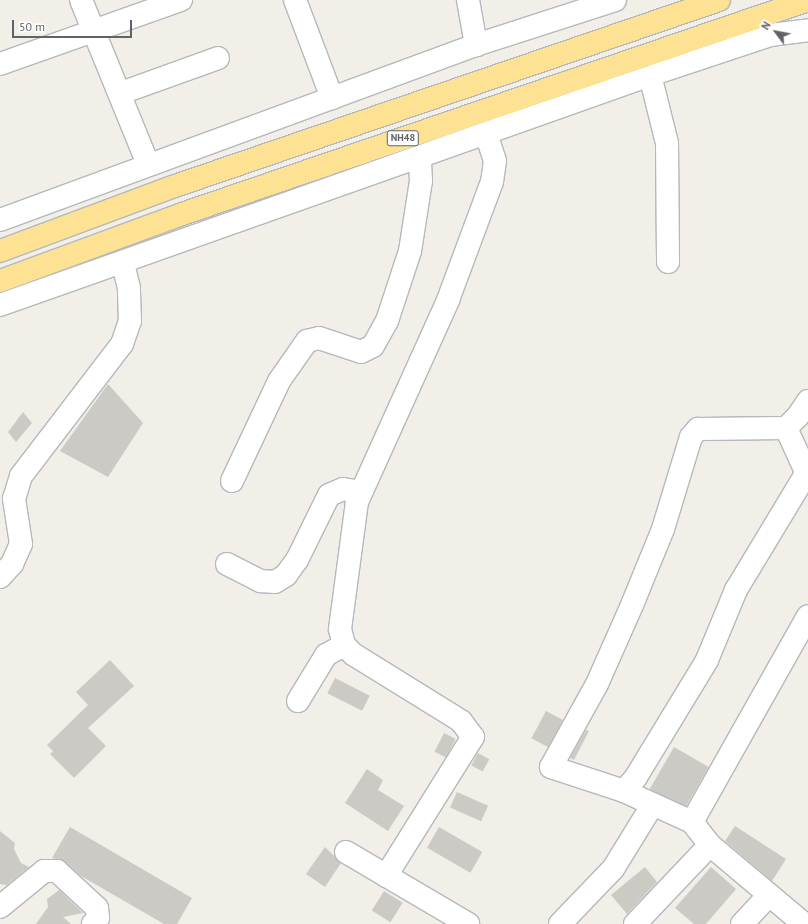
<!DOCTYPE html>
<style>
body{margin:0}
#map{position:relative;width:808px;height:924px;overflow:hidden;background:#f1efe8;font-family:"PT Sans",sans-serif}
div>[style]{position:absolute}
.building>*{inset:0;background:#cccac5;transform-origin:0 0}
.roads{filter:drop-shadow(1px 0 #b5b8bc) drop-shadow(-1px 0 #b5b8bc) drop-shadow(0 1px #b5b8bc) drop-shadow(0 -1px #b5b8bc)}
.minor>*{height:22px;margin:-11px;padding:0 11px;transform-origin:11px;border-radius:11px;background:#fff}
.highway>*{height:22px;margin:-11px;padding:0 11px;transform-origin:11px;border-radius:11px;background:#fde293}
span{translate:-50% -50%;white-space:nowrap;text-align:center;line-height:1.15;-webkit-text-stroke:4px #fff;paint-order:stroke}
.shield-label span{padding:1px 3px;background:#fff;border:1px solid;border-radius:3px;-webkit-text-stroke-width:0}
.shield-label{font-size:10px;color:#5f6368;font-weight:700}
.north{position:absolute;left:756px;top:12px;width:40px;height:40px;-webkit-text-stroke:3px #fff;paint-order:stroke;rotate:302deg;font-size:11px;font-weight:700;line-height:16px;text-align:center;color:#5f6368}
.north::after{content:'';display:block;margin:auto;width:14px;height:18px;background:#5f6368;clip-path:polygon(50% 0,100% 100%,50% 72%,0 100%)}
.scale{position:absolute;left:12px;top:20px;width:120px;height:18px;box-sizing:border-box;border:2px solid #5f6368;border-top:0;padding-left:5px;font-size:12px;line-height:14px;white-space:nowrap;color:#5f6368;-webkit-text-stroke:3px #fff;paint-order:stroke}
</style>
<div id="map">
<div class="building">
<i style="clip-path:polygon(108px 384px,143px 423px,108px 477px,60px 451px)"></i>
<i style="clip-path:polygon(23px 412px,32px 423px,16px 442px,8px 432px)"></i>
<i style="clip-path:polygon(110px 660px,134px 686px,88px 728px,106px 746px,74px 778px,50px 754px,53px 751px,47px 745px,88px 705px,76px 692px)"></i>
<i style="left:335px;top:678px;width:39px;height:17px;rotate:27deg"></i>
<i style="left:546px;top:711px;width:19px;height:31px;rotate:28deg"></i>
<i style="clip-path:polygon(586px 730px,589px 731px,574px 760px,570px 758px)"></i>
<i style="left:444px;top:733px;width:13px;height:21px;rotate:27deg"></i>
<i style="left:674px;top:747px;width:40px;height:49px;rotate:30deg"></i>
<i style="left:478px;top:753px;width:13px;height:14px;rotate:29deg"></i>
<i style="clip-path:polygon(367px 769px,383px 780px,378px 790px,404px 806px,388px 831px,345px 803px)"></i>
<i style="left:457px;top:792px;width:34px;height:17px;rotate:24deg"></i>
<i style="clip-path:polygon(735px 826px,786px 859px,772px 881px,725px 841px)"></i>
<i style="clip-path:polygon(70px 827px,192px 898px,177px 924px,164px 924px,81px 876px,65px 862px,52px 858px)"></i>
<i style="left:439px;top:827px;width:50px;height:24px;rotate:30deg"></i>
<i style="clip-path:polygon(0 831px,15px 843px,14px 849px,21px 863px,29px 867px,7px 885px,0 884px)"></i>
<i style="clip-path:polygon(325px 847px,341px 863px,325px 887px,306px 874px)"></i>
<i style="clip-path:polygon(645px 867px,657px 882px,627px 914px,611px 895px)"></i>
<i style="clip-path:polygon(711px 867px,736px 889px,706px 924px,694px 924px,675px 908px)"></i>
<i style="clip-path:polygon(59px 890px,83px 913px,63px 917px,71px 924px,36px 924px,48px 907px,47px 899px)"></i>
<i style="left:384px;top:891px;width:22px;height:23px;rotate:32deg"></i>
</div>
<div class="roads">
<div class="minor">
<i style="left:81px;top:0;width:177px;rotate:67.8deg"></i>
<i style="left:295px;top:0;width:105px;rotate:69.3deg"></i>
<i style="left:468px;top:0;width:46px;rotate:79.9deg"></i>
<i style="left:0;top:64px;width:192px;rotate:-19.5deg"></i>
<i style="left:650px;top:75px;width:70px;rotate:76deg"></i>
<i style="left:667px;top:143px;width:119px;rotate:89.5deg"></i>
<i style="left:121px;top:93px;width:103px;rotate:-19.8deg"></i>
<i style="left:0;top:220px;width:507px;rotate:-20.19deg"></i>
<i style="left:476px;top:45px;width:146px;rotate:-17.9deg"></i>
<i style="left:0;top:305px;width:689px;rotate:-19.49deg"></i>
<i style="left:650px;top:75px;width:126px;rotate:-18.4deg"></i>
<i style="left:770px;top:35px;width:38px;rotate:-7deg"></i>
<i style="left:786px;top:428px;width:17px;rotate:-45deg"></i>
<i style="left:798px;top:416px;width:18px;rotate:-56deg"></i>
<i style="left:232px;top:481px;width:110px;rotate:-64.8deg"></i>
<i style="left:279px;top:381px;width:49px;rotate:-55deg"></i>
<i style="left:307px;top:341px;width:12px;rotate:-14deg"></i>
<i style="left:319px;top:338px;width:44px;rotate:18.4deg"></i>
<i style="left:361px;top:352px;width:13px;rotate:-27deg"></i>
<i style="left:373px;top:346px;width:29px;rotate:-61deg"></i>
<i style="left:387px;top:321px;width:74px;rotate:-71.8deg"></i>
<i style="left:410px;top:251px;width:71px;rotate:-81.1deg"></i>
<i style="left:421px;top:181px;width:22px;rotate:-93deg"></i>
<i style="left:227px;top:564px;width:38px;rotate:27deg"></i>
<i style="left:261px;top:581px;width:14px;rotate:4deg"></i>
<i style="left:275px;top:582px;width:13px;rotate:-32deg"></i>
<i style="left:286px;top:575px;width:19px;rotate:-54deg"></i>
<i style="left:297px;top:560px;width:72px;rotate:-63.8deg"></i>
<i style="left:329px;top:495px;width:15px;rotate:-23deg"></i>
<i style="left:343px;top:489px;width:18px;rotate:9deg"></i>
<i style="left:0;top:577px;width:18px;rotate:-47deg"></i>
<i style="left:12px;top:564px;width:22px;rotate:-66deg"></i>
<i style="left:21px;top:544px;width:46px;rotate:-98.8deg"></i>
<i style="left:14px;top:499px;width:24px;rotate:-73deg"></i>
<i style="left:21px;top:476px;width:166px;rotate:-52.6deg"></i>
<i style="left:122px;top:344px;width:24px;rotate:-71deg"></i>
<i style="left:130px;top:321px;width:33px;rotate:-92deg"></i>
<i style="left:129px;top:288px;width:25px;rotate:-104deg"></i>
<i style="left:298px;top:701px;width:54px;rotate:-58.7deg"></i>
<i style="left:326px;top:655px;width:21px;rotate:-29deg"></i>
<i style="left:624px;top:791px;width:18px;rotate:-49deg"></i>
<i style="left:636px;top:777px;width:137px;rotate:-58.7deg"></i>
<i style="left:707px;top:660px;width:76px;rotate:-67.5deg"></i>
<i style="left:736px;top:590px;width:135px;rotate:-58.9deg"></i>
<i style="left:692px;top:822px;width:75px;rotate:-155.5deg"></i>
<i style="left:624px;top:791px;width:77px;rotate:-161.8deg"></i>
<i style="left:551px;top:767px;width:95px;rotate:-61deg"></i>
<i style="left:597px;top:684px;width:86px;rotate:-66.1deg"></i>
<i style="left:632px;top:605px;width:82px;rotate:-67.8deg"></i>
<i style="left:663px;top:529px;width:96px;rotate:-73.1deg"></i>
<i style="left:691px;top:437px;width:11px;rotate:-49deg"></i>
<i style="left:698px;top:429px;width:88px;rotate:-0.7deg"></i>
<i style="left:786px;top:428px;width:53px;rotate:65.4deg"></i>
<i style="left:346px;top:852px;width:142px;rotate:30.5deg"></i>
<i style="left:386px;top:876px;width:164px;rotate:-58deg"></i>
<i style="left:473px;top:737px;width:20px;rotate:-127deg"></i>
<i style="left:461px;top:721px;width:127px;rotate:-148.2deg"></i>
<i style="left:353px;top:654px;width:13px;rotate:-135deg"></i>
<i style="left:344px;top:645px;width:16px;rotate:-104deg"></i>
<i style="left:340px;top:629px;width:128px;rotate:-82.4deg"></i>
<i style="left:357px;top:502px;width:222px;rotate:-65.7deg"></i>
<i style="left:448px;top:300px;width:126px;rotate:-69.6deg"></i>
<i style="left:492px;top:182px;width:21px;rotate:-82deg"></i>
<i style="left:495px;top:161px;width:28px;rotate:-108deg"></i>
<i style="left:0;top:907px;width:57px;rotate:-39.3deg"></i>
<i style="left:44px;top:871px;width:13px"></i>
<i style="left:57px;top:871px;width:54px;rotate:42.8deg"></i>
<i style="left:97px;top:908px;width:10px;rotate:84deg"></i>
<i style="left:98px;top:918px;width:8px;rotate:130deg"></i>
<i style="left:560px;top:924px;width:76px;rotate:-46.1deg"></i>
<i style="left:613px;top:869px;width:76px;rotate:-58.4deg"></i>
<i style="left:635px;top:924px;width:109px;rotate:-46.5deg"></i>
<i style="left:742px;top:924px;width:40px;rotate:-47deg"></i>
<i style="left:804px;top:924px;width:123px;rotate:-140deg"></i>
<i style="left:710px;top:845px;width:29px;rotate:-128deg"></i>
<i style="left:692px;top:822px;width:236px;rotate:-60.6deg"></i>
</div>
<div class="highway">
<i style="left:0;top:251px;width:184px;rotate:-20.4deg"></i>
<i style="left:172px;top:187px;width:578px;rotate:-18.87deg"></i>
<i style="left:0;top:281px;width:194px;rotate:-20.2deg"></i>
<i style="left:182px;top:214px;width:662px;rotate:-18.87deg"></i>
</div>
</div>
<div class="shield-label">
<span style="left:403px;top:138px">NH48</span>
</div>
<div class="north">N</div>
<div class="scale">50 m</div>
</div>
